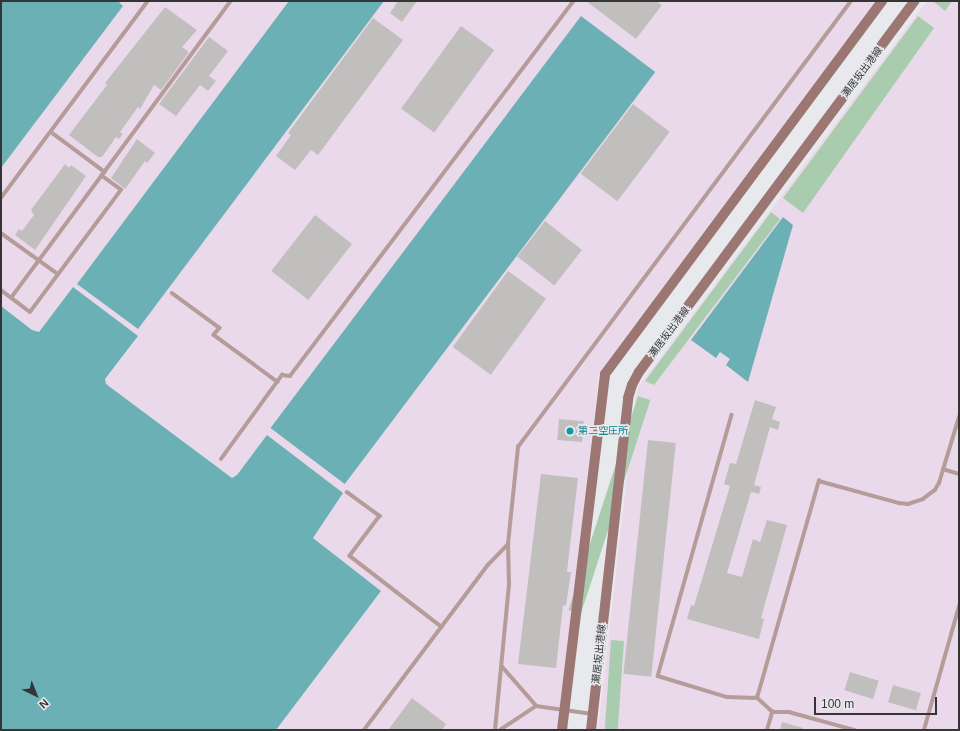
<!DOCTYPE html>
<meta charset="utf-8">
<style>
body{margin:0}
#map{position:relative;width:960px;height:731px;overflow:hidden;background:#e8e9ec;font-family:Helvetica,"Noto Sans JP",sans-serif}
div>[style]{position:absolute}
.industrial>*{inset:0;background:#ead9eb}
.green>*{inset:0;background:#a9ccaf;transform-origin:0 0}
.water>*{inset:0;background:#6bb0b4;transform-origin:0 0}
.building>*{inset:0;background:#c1bfbd;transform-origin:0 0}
.service>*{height:3.5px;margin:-1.75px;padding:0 1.75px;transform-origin:1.75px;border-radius:1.75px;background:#b69c99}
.secondary>*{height:10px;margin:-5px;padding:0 5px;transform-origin:5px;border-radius:5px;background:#9b7673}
.dots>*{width:11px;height:11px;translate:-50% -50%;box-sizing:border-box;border:2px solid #e8e9ec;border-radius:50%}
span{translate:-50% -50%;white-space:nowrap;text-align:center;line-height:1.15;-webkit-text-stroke:3.5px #e8e9ec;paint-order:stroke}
.street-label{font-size:10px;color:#353536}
.culture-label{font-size:10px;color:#0d838f}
.left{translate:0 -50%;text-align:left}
.frame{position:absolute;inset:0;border:2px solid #353536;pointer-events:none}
.north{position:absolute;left:16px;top:675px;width:40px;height:40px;-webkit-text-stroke:3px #e8e9ec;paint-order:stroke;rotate:137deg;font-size:11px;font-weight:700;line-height:16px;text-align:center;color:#353536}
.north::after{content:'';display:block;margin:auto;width:14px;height:18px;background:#353536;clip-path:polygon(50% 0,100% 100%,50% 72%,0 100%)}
.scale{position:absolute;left:814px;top:697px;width:123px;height:18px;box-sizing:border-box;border:2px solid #353536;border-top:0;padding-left:5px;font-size:12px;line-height:14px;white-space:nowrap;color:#353536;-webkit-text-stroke:3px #e8e9ec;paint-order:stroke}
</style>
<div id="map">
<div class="industrial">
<i style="clip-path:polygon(118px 1px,875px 1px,599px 373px,559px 730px,276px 730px,381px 591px,313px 538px,343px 493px,268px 436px,235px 477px,232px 478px,106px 384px,105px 379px,136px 340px,73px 287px,39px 332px,32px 330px,1px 306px,1px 168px,123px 4px)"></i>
<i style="clip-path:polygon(927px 1px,959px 1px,959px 730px,598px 730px,637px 389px)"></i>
</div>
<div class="green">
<i style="clip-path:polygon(933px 1px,952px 1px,945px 11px)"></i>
<i style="clip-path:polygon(918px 16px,934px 28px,803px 213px,783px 198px)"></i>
<i style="clip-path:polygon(771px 212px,780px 219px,654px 385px,645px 381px)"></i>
<i style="left:638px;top:396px;width:13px;height:225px;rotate:18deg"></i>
<i style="left:611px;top:640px;width:13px;height:91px;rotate:4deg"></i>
</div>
<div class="water">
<i style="clip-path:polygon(1px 1px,118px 1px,123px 6px,1px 168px)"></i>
<i style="clip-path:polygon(289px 1px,384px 1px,138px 329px,77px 284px)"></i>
<i style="left:581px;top:16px;width:93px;height:516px;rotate:37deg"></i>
<i style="clip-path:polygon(783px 217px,793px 225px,748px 382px,726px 365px,730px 359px,720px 352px,716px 358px,691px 340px)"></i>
<i style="clip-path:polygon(73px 287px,138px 336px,105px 379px,106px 384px,232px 478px,237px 475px,267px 435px,343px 493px,313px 538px,381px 591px,276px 730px,1px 730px,1px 306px,32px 330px,39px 332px)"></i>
</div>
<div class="building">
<i style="clip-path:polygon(398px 1px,417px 1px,402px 22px,390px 13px)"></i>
<i style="clip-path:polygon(586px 1px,656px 1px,662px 5px,636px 39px)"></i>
<i style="clip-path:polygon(165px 7px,197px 30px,182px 47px,189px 52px,161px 90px,154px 85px,140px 109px,138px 107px,120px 132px,123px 134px,119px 139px,116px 137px,102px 157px,98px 157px,69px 135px,107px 85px,105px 83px)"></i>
<i style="clip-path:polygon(373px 18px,403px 40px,318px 155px,311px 150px,295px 170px,276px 156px,291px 135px,288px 133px)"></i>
<i style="left:461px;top:26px;width:41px;height:102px;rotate:36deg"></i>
<i style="clip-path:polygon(209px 37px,228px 51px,209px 76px,216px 81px,208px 91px,200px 85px,176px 116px,159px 104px)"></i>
<i style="left:633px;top:104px;width:46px;height:87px;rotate:37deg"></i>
<i style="clip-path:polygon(137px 139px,155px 153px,147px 163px,145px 161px,125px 189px,111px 178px)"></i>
<i style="clip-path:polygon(65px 164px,69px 168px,71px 165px,86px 176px,35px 250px,15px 235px,19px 229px,22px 231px,34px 215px,31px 210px)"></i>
<i style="left:315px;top:215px;width:47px;height:71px;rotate:38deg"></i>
<i style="left:545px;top:221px;width:47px;height:45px;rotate:38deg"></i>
<i style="left:508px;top:271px;width:47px;height:94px;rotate:36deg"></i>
<i style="clip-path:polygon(755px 400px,776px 407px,772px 419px,780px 422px,778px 430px,770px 427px,754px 485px,761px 487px,759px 494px,751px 492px,727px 573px,742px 577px,753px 539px,760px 542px,767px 520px,787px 525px,761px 618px,764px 619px,759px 639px,687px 619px,691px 605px,694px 606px,730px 486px,724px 484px,730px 463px,736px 464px)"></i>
<i style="left:559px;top:419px;width:25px;height:21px;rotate:5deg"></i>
<i style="left:648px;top:440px;width:28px;height:235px;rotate:6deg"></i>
<i style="clip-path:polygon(541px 474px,578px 478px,567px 572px,571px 572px,566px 606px,563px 605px,556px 668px,518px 664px)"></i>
<i style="left:850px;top:672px;width:30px;height:19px;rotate:17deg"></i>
<i style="left:893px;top:685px;width:29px;height:18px;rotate:16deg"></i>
<i style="clip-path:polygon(412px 698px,446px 724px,442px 730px,388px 730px)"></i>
<i style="clip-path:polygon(782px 722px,803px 728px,803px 730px,780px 730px)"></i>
</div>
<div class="service">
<i style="left:51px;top:132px;width:67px;rotate:36.5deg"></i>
<i style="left:1px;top:198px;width:246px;rotate:-53.3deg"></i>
<i style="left:1px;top:233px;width:70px;rotate:35.7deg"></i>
<i style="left:1px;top:290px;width:36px;rotate:37deg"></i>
<i style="left:30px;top:312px;width:152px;rotate:-53.3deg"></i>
<i style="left:121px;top:190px;width:24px;rotate:-144deg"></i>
<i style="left:172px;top:293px;width:59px;rotate:36.1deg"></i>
<i style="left:220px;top:328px;width:9px;rotate:131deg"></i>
<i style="left:214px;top:335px;width:79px;rotate:36.3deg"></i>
<i style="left:11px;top:298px;width:370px;rotate:-53.5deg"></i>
<i style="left:732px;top:415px;width:271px;rotate:105.8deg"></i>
<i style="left:658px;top:676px;width:72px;rotate:16.9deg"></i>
<i style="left:727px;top:697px;width:30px;rotate:2deg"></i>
<i style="left:221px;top:459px;width:104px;rotate:-54deg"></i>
<i style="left:282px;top:375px;width:8px;rotate:7deg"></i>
<i style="left:290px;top:376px;width:470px;rotate:-52.9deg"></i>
<i style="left:943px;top:469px;width:17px;rotate:17deg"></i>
<i style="left:347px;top:492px;width:41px;rotate:36deg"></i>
<i style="left:380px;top:516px;width:50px;rotate:126.9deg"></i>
<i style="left:350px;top:556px;width:116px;rotate:37.7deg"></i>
<i style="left:536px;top:706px;width:57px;rotate:8.1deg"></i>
<i style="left:772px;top:712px;width:21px;rotate:-137deg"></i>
<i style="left:757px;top:698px;width:226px;rotate:-74.1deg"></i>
<i style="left:819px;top:481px;width:83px;rotate:15.4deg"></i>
<i style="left:899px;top:503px;width:9px;rotate:6deg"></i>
<i style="left:908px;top:504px;width:16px;rotate:-18deg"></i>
<i style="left:923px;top:499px;width:15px;rotate:-37deg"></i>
<i style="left:935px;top:490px;width:8px;rotate:-60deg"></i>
<i style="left:939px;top:483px;width:69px;rotate:-73.1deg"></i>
<i style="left:772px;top:712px;width:17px"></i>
<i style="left:789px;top:712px;width:68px;rotate:15.3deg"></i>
<i style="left:364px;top:730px;width:206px;rotate:-53.1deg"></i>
<i style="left:488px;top:565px;width:29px;rotate:-46deg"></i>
<i style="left:495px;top:730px;width:147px;rotate:-84.5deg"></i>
<i style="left:509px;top:584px;width:40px;rotate:-91.4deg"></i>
<i style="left:508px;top:544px;width:98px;rotate:-84.1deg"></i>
<i style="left:518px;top:447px;width:557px;rotate:-53.25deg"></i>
<i style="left:500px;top:730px;width:43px;rotate:-33.7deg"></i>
<i style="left:536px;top:706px;width:52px;rotate:-131.1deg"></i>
<i style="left:767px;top:730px;width:19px;rotate:-74deg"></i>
<i style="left:924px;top:730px;width:129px;rotate:-74.2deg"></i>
</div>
<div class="secondary">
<i style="left:562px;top:730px;width:359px;rotate:-83.1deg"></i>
<i style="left:605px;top:374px;width:465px;rotate:-53.4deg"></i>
<i style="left:591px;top:730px;width:334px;rotate:-83.6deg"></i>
<i style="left:628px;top:398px;width:14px;rotate:-73deg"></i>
<i style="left:632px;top:385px;width:15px;rotate:-62deg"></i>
<i style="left:639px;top:372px;width:462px;rotate:-53.4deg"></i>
</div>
<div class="dots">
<i style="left:570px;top:431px;background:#0f9aa8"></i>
</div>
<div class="street-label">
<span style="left:862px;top:72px;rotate:-53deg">瀬居坂出港線</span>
<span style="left:669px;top:332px;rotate:-53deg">瀬居坂出港線</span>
<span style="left:599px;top:654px;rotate:-84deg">瀬居坂出港線</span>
</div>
<div class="culture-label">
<span class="left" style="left:578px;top:431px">第二空圧所</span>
</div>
<div class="frame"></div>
<div class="north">N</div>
<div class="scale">100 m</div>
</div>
